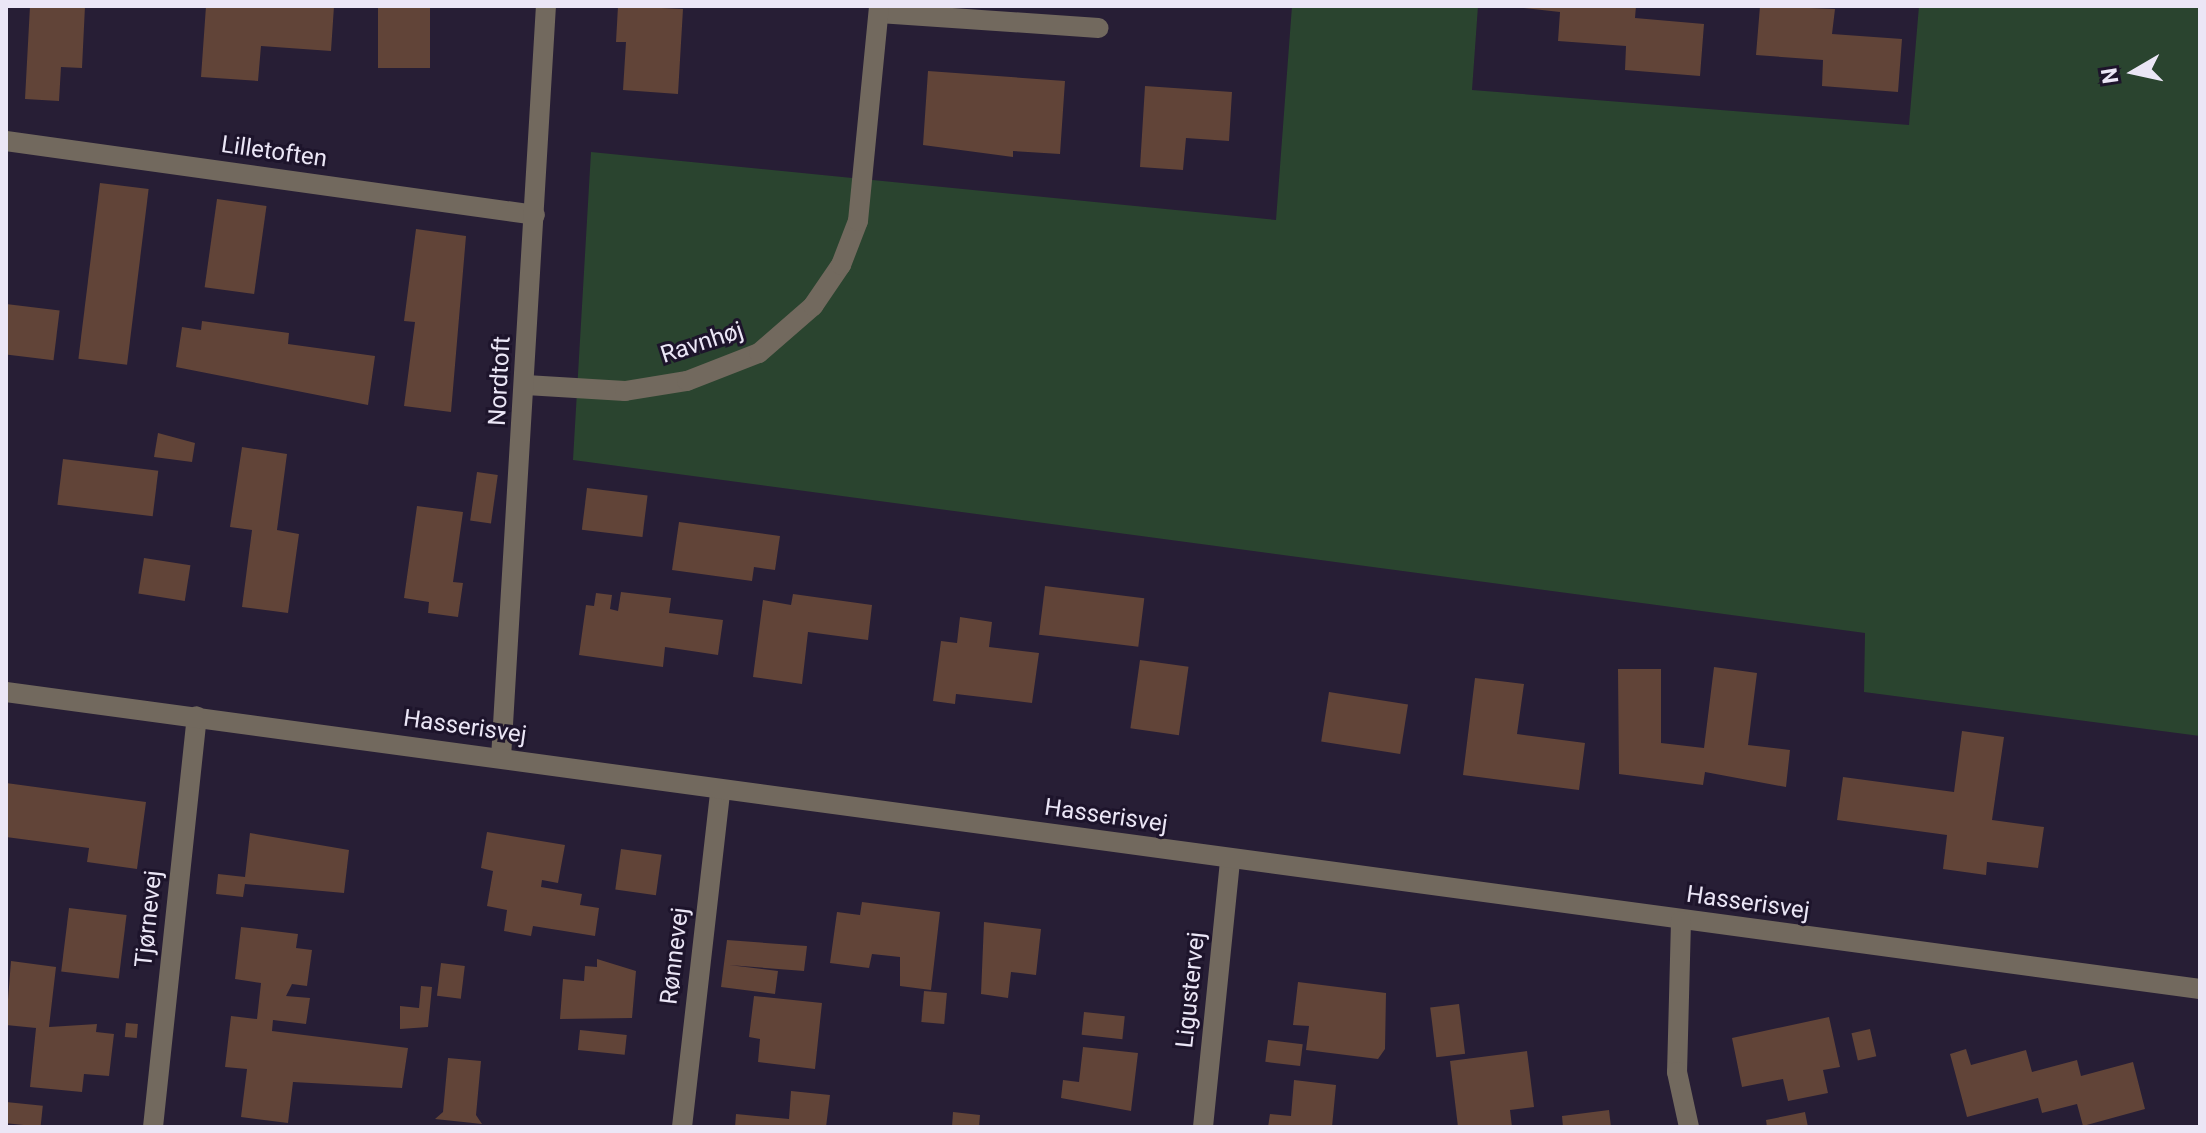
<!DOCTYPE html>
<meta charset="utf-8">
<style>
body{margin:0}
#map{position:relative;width:2206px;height:1133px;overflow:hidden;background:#271e35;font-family:Roboto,sans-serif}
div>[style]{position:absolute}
.green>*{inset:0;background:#2a442f}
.building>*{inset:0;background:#614438;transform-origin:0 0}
.minor>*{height:20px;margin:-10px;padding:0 10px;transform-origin:10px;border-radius:10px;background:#72695e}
.tertiary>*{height:20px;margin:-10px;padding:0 10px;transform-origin:10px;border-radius:10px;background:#72695e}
span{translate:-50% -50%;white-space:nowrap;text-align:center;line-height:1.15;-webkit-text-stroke:6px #1d142b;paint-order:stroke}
.street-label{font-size:24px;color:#ebe6f6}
.frame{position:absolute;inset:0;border:8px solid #ebe6f6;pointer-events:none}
.north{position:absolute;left:2094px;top:32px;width:80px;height:80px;-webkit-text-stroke:6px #1d142b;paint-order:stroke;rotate:261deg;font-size:22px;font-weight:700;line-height:32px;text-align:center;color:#ebe6f6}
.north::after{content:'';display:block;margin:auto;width:28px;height:36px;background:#ebe6f6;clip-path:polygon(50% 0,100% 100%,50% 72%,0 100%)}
</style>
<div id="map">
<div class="green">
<i style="clip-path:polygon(1292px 6px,1478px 6px,1472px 90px,1909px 125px,1919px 6px,2200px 6px,2200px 736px,1864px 692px,1865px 633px,573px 460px,591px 152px,1276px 220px)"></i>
</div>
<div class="building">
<i style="clip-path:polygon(30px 6px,85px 6px,82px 68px,61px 67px,59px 101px,25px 99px)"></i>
<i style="clip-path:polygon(206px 6px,334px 6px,331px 51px,261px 46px,258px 81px,201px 77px)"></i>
<i style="left:378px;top:6px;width:52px;height:62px"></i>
<i style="clip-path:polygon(618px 6px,683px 9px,678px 94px,623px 90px,626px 42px,616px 42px)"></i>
<i style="clip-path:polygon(1506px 6px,1636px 6px,1635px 18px,1704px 24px,1700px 76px,1625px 70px,1626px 46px,1558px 41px,1560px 12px)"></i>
<i style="clip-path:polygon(1760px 6px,1835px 9px,1832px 34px,1902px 39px,1898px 92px,1822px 86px,1823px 60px,1756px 55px)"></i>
<i style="clip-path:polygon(928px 71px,1065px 81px,1060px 154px,1013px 151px,1013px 157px,923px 145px)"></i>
<i style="clip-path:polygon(1145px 86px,1232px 92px,1229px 141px,1186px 138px,1183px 170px,1140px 167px)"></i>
<i style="left:100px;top:183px;width:49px;height:177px;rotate:7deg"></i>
<i style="left:217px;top:199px;width:50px;height:89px;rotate:8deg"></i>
<i style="clip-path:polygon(416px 229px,466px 236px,451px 412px,404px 406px,415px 322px,404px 321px)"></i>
<i style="left:6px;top:304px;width:54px;height:50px;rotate:7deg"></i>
<i style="clip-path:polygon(202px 321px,289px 333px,288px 344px,375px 356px,368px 405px,176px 367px,182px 327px,201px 330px)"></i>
<i style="clip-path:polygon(158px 433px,195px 443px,192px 462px,154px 457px)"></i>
<i style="clip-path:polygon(242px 447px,287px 454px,277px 530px,299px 534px,288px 613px,242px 607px,252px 530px,230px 527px)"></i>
<i style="left:63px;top:459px;width:96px;height:46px;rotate:7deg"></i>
<i style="left:477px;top:472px;width:21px;height:49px;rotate:8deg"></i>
<i style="left:587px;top:488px;width:61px;height:42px;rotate:7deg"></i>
<i style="clip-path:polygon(417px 506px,463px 512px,453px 582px,463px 583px,458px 617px,428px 613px,429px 602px,404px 598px)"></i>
<i style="clip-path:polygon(679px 522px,780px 536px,775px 570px,754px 567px,752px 581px,672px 570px)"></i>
<i style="left:144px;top:558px;width:47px;height:36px;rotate:9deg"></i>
<i style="left:1045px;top:586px;width:100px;height:49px;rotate:7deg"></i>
<i style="clip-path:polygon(621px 592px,671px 598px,669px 613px,723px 620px,718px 655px,665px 647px,663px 667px,579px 655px,586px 605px,594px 606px,596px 593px,612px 595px,610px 609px,618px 611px)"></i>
<i style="clip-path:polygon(793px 594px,872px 605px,868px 640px,808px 632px,802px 684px,753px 677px,763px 600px,791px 605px)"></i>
<i style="clip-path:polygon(960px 617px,992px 622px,989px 647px,1039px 653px,1032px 703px,956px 694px,955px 704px,933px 701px,941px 641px,957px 643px)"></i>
<i style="left:1140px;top:660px;width:49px;height:69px;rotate:8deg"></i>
<i style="clip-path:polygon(1714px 667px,1757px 673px,1748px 745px,1790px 750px,1786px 787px,1705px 772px,1703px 785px,1619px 774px,1618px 669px,1661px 669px,1661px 743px,1704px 748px)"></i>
<i style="clip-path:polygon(1475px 678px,1524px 684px,1517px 734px,1585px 743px,1579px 790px,1463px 775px)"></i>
<i style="left:1329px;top:692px;width:80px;height:50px;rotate:9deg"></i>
<i style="clip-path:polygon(1962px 731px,2004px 737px,1992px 820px,2044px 827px,2038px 868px,1987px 862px,1986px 875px,1943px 869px,1947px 835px,1837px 820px,1843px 777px,1954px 792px)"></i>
<i style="clip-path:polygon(6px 783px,146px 802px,137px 869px,87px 862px,89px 848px,6px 837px)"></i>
<i style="clip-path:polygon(487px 832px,565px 845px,558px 883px,542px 880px,541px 887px,582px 894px,580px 905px,599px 908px,595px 936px,533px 926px,531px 936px,504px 931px,507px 910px,487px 906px,493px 871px,481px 868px)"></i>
<i style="clip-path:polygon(250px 833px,349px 850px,344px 893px,245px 884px,243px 897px,216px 894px,218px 874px,245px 877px)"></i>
<i style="left:621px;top:849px;width:41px;height:41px;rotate:8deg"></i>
<i style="clip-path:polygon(862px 902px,940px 912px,931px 990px,900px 986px,900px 957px,872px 954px,869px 968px,830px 963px,837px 912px,860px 915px)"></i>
<i style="left:69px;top:908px;width:58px;height:64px;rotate:7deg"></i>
<i style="clip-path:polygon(984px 922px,1041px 929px,1036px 975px,1011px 972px,1008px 998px,981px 994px)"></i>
<i style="clip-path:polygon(241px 927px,298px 934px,296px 948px,312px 950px,307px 986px,292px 984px,286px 996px,310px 998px,306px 1024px,273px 1020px,272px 1031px,408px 1048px,402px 1088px,293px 1082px,288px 1123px,241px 1117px,247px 1069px,225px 1067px,231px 1016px,257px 1019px,261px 983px,235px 979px)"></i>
<i style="clip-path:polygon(727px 940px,807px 946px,804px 971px,729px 965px,778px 971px,775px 994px,721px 987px)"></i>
<i style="clip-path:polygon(597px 959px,636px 971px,632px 1018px,560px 1019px,563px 979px,584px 981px,585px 966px,597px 967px)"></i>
<i style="clip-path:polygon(11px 961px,56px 967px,49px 1027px,97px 1024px,96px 1032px,114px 1034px,109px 1076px,84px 1074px,82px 1092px,30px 1087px,36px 1028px,6px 1025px)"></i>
<i style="left:441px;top:963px;width:24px;height:33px;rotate:7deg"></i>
<i style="clip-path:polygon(1298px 982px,1386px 993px,1385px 1049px,1378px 1059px,1306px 1050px,1309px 1026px,1293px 1025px)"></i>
<i style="clip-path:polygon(421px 986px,432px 987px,428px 1027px,400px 1029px,400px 1006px,419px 1008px)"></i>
<i style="left:924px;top:991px;width:23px;height:31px;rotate:5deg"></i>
<i style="clip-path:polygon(754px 996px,822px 1003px,815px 1069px,758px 1062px,760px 1039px,749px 1037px)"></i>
<i style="left:1459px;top:1004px;width:50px;height:29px;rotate:83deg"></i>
<i style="left:1084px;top:1012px;width:41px;height:23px;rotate:6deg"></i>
<i style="clip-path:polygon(1829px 1017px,1840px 1067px,1823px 1070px,1828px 1093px,1788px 1101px,1783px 1079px,1742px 1087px,1732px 1038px)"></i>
<i style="left:126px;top:1023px;width:12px;height:14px;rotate:5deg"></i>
<i style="left:1870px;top:1029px;width:28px;height:19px;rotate:77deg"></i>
<i style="left:580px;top:1030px;width:47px;height:20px;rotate:6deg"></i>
<i style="left:1268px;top:1040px;width:35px;height:22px;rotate:7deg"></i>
<i style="clip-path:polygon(1083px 1047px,1138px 1053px,1131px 1111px,1061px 1098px,1063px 1080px,1079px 1082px)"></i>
<i style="clip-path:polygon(1966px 1049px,1971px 1065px,2026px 1050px,2032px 1072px,2077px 1060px,2081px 1076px,2133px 1062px,2145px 1109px,2083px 1126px,2077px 1104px,2042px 1113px,2038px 1098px,1967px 1117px,1950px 1054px)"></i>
<i style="clip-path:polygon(1527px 1051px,1534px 1107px,1510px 1110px,1512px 1127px,1458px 1127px,1450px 1061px)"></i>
<i style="clip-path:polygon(448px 1058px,481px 1061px,476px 1115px,482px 1124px,435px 1119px,443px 1112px)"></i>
<i style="clip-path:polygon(1294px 1080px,1336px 1085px,1332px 1127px,1268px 1127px,1270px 1114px,1291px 1116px)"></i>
<i style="clip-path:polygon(791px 1091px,830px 1095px,826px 1127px,735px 1127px,736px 1114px,789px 1119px)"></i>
<i style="left:6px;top:1102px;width:37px;height:21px;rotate:6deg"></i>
<i style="clip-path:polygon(1609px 1110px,1611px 1127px,1563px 1127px,1562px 1116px)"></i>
<i style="clip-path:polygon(953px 1112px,980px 1115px,979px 1127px,952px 1127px)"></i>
<i style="clip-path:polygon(1805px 1112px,1808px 1127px,1767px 1127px,1766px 1120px)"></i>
</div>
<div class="minor">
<i style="left:879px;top:13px;width:220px;rotate:3.9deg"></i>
<i style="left:6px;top:141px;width:534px;rotate:7.96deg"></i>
<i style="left:526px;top:385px;width:99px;rotate:3.5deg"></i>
<i style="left:625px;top:391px;width:63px;rotate:-9.2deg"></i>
<i style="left:687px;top:381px;width:77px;rotate:-21.3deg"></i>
<i style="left:759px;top:353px;width:72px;rotate:-41deg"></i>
<i style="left:813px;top:306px;width:50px;rotate:-55.7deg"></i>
<i style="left:841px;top:265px;width:47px;rotate:-68.9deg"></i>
<i style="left:858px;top:221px;width:216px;rotate:-84.4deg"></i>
<i style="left:501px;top:758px;width:753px;rotate:-86.58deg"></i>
<i style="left:153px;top:1127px;width:413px;rotate:-83.9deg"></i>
<i style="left:682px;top:1127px;width:338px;rotate:-83.5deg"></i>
<i style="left:1203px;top:1127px;width:269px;rotate:-84.2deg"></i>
</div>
<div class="tertiary">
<i style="left:6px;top:692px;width:2214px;rotate:7.71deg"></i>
<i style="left:1681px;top:921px;width:151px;rotate:91.5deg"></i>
<i style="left:1677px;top:1072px;width:56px;rotate:77.7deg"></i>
</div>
<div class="street-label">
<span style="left:274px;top:152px;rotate:8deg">Lilletoften</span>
<span style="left:702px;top:343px;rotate:-18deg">Ravnhøj</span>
<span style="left:500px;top:381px;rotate:-87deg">Nordtoft</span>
<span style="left:465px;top:727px;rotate:8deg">Hasserisvej</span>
<span style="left:1106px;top:816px;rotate:8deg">Hasserisvej</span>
<span style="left:1748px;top:903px;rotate:8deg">Hasserisvej</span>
<span style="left:149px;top:919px;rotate:-84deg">Tjørnevej</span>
<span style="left:675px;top:956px;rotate:-83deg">Rønnevej</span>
<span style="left:1191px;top:990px;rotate:-84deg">Ligustervej</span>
</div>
<div class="frame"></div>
<div class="north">N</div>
</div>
